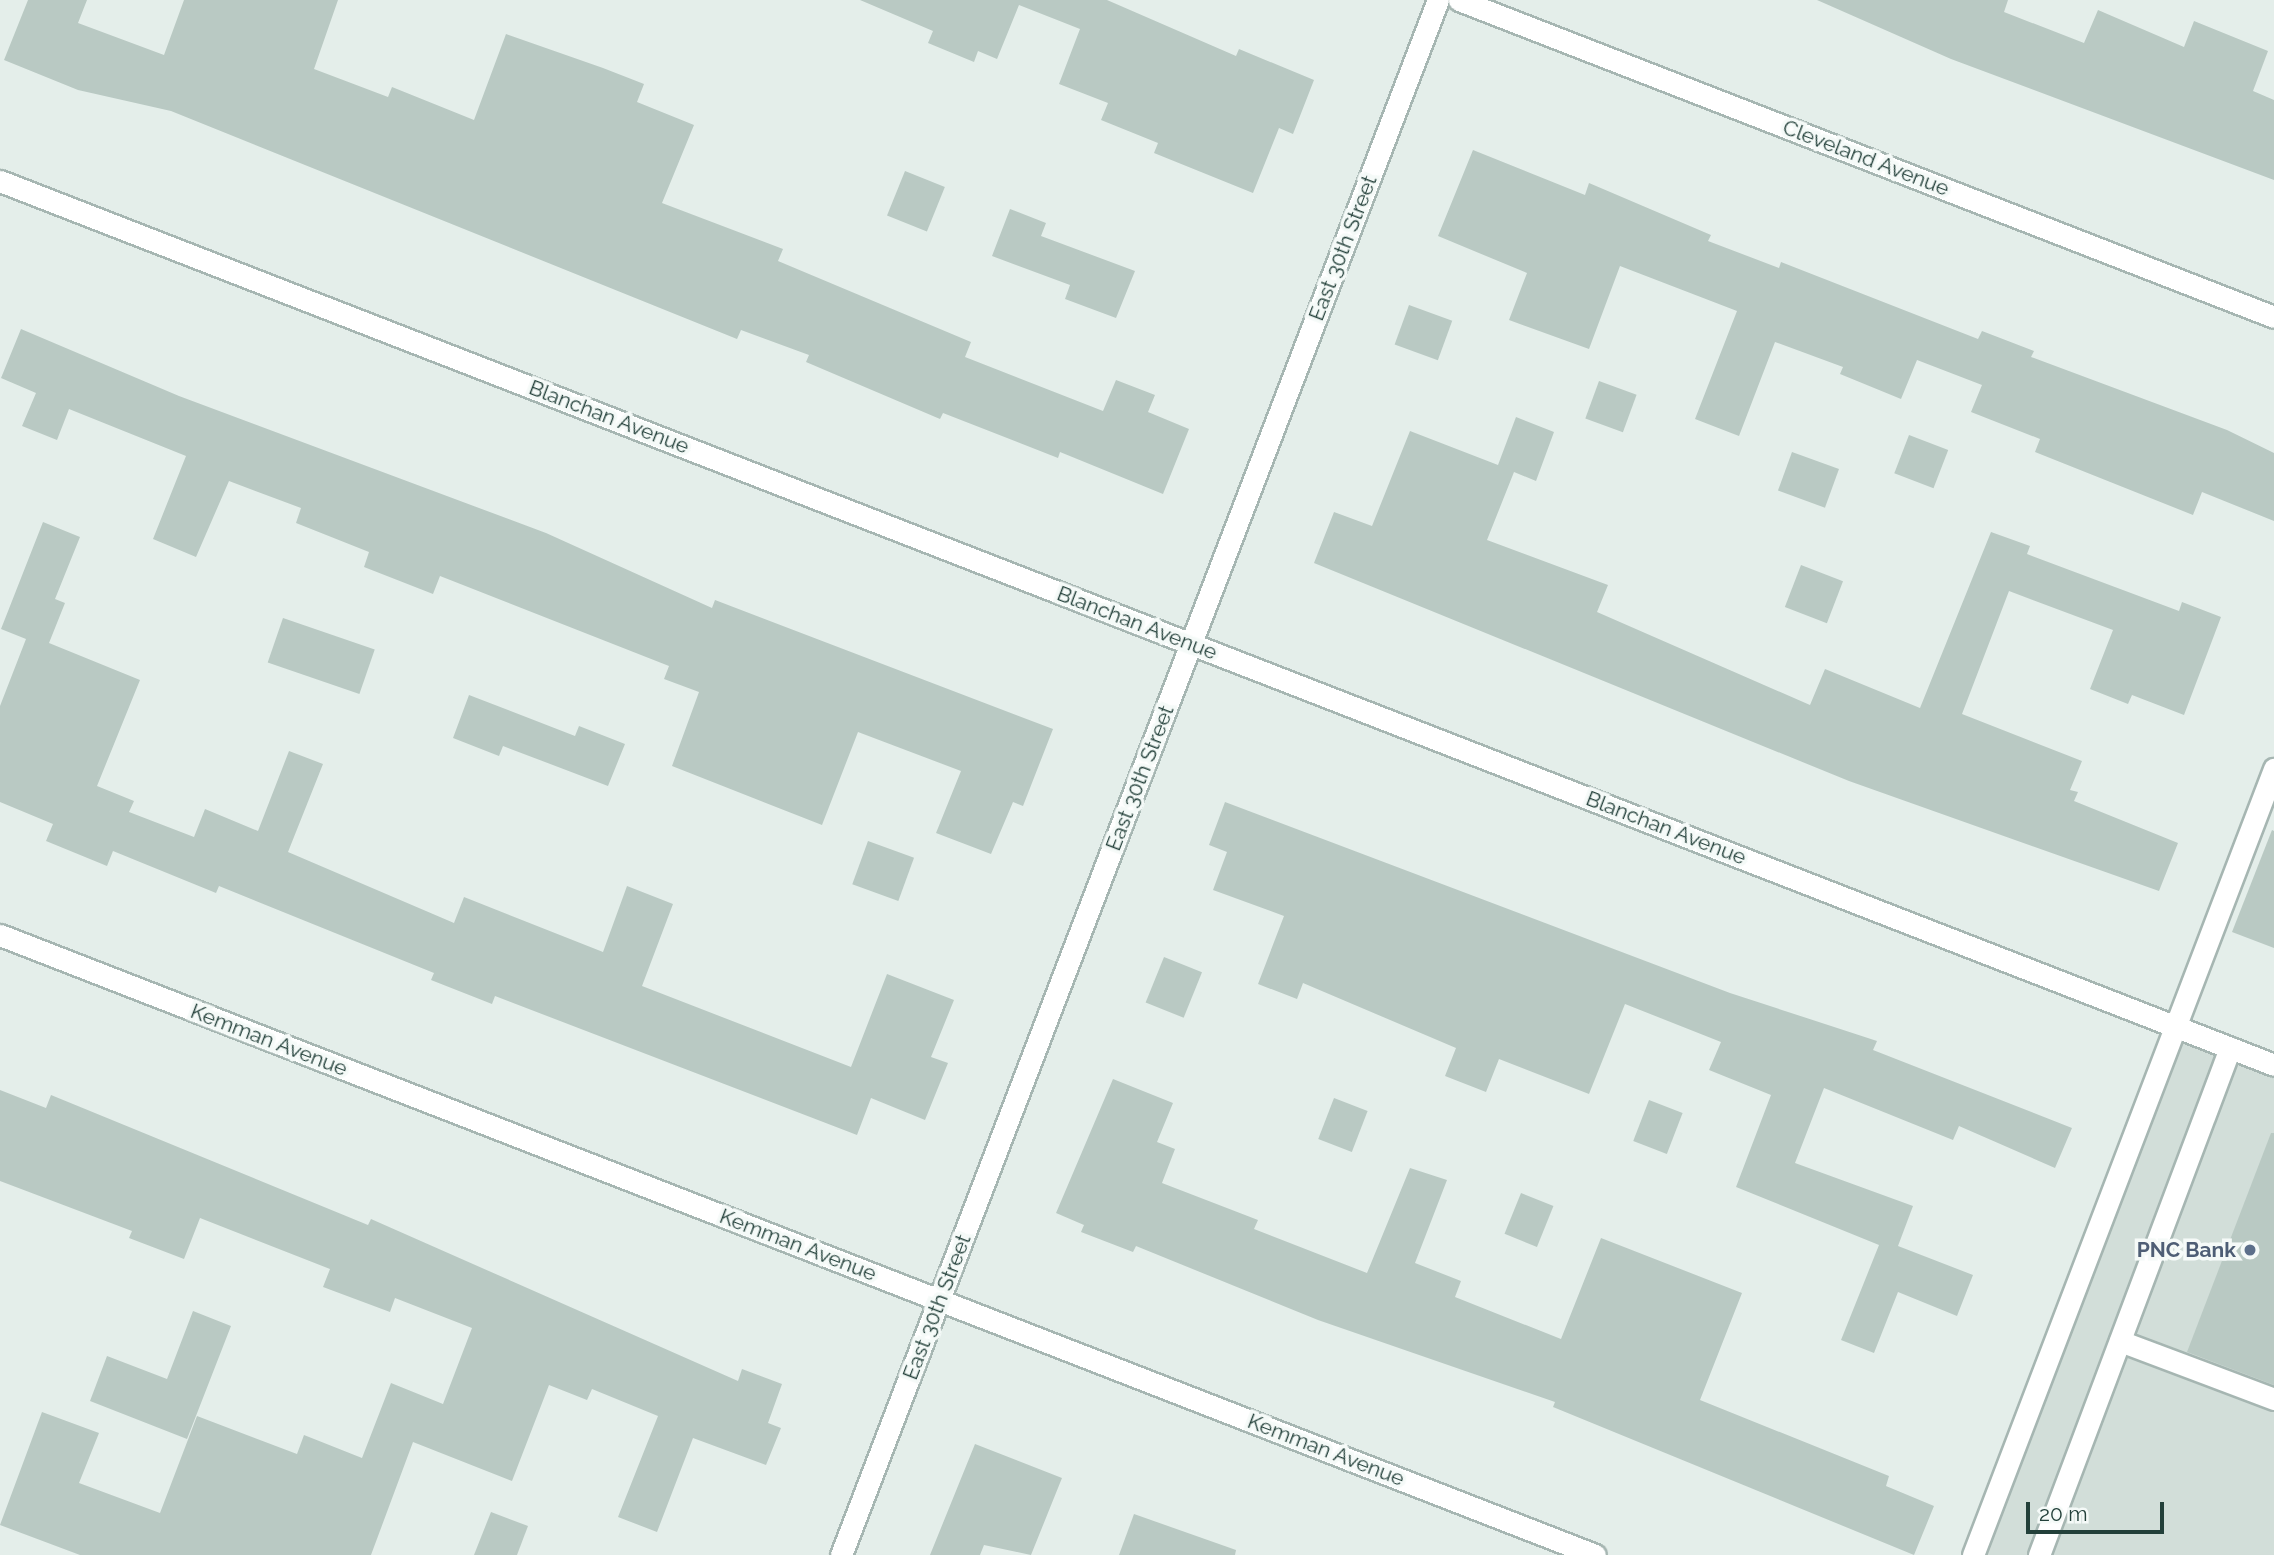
<!DOCTYPE html>
<style>
body{margin:0}
#map{position:relative;width:2274px;height:1555px;overflow:hidden;background:#e4eeea;font-family:Raleway,sans-serif}
div>[style]{position:absolute}
.built>*{inset:0;background:#d2ded9}
.building>*{inset:0;background:#b9c9c3;transform-origin:0 0}
.roads{filter:drop-shadow(2px 0 #a6b6b2) drop-shadow(-2px 0 #a6b6b2) drop-shadow(0 2px #a6b6b2) drop-shadow(0 -2px #a6b6b2)}
.service>*{height:21px;margin:-10.5px;padding:0 10.5px;transform-origin:10.5px;border-radius:10.5px;background:#fff}
.minor>*{height:21px;margin:-10.5px;padding:0 10.5px;transform-origin:10.5px;border-radius:10.5px;background:#fff}
.tertiary>*{height:21px;margin:-10.5px;padding:0 10.5px;transform-origin:10.5px;border-radius:10.5px;background:#fff}
.dots>*{width:19px;height:19px;translate:-50% -50%;box-sizing:border-box;border:4px solid #f5faf8;border-radius:50%}
span{translate:-50% -50%;white-space:nowrap;text-align:center;line-height:1.15;-webkit-text-stroke:7px #f5faf8;paint-order:stroke}
.street-label{font-size:21px;color:#23403a}
.service-label{font-size:21px;color:#4e5e75;font-weight:700}
.right{translate:-100% -50%;text-align:right}
.scale{position:absolute;left:2026px;top:1502px;width:138px;height:32px;box-sizing:border-box;border:4px solid #23403a;border-top:0;padding-left:9px;font-size:21px;line-height:24px;white-space:nowrap;color:#23403a;-webkit-text-stroke:5px #f5faf8;paint-order:stroke}
</style>
<div id="map">
<div class="built">
<i style="clip-path:polygon(2179px 1037px,2274px 1074px,2274px 1555px,1981px 1555px)"></i>
</div>
<div class="building">
<i style="clip-path:polygon(28px 0,87px 0,78px 23px,164px 55px,184px 0,338px 0,314px 69px,388px 97px,392px 87px,474px 120px,506px 34px,603px 68px,644px 84px,637px 102px,694px 125px,662px 203px,783px 249px,778px 261px,971px 342px,965px 357px,1103px 411px,1116px 380px,1155px 395px,1148px 412px,1189px 429px,1163px 494px,1060px 452px,1058px 458px,943px 413px,940px 419px,806px 362px,809px 355px,741px 330px,737px 339px,171px 111px,78px 90px,4px 60px)"></i>
<i style="clip-path:polygon(860px 0,1107px 0,1236px 56px,1239px 49px,1314px 80px,1293px 134px,1279px 128px,1253px 193px,1154px 153px,1158px 143px,1101px 120px,1108px 103px,1059px 84px,1080px 29px,1019px 5px,997px 59px,978px 51px,974px 62px,928px 43px,933px 31px)"></i>
<i style="clip-path:polygon(1817px 0,2008px 0,2004px 12px,2084px 43px,2098px 10px,2184px 47px,2194px 21px,2268px 51px,2253px 91px,2274px 100px,2274px 180px,1951px 59px)"></i>
<i style="clip-path:polygon(1473px 150px,1585px 195px,1589px 183px,1711px 235px,1708px 241px,1779px 268px,1781px 262px,1978px 339px,1982px 331px,2034px 351px,2031px 357px,2227px 430px,2274px 453px,2274px 521px,2202px 492px,2193px 515px,2035px 452px,2040px 439px,1971px 412px,1982px 385px,1917px 360px,1901px 399px,1840px 374px,1843px 367px,1775px 342px,1739px 436px,1695px 419px,1737px 311px,1620px 266px,1589px 349px,1509px 320px,1527px 273px,1438px 236px)"></i>
<i style="left:905px;top:171px;width:43px;height:48px;rotate:22deg"></i>
<i style="clip-path:polygon(1010px 209px,1046px 223px,1041px 236px,1135px 271px,1116px 318px,1065px 299px,1070px 285px,992px 256px)"></i>
<i style="left:1409px;top:305px;width:46px;height:42px;rotate:20deg"></i>
<i style="clip-path:polygon(21px 329px,179px 396px,546px 533px,712px 608px,715px 600px,1053px 729px,1023px 806px,1013px 802px,991px 854px,936px 833px,961px 771px,858px 732px,822px 825px,672px 766px,699px 692px,664px 679px,669px 666px,440px 576px,433px 594px,364px 567px,369px 552px,296px 523px,301px 508px,229px 481px,196px 557px,153px 539px,186px 456px,69px 409px,57px 440px,22px 426px,36px 393px,1px 378px)"></i>
<i style="left:1599px;top:381px;width:40px;height:40px;rotate:20deg"></i>
<i style="clip-path:polygon(1516px 417px,1554px 432px,1536px 481px,1514px 472px,1487px 540px,1608px 585px,1597px 612px,1810px 705px,1825px 669px,1920px 708px,1991px 532px,2030px 546px,2027px 554px,2179px 611px,2182px 602px,2221px 617px,2184px 715px,2132px 695px,2128px 704px,2090px 689px,2113px 630px,2009px 591px,1962px 714px,2082px 761px,2070px 790px,2078px 792px,2074px 801px,2178px 843px,2159px 891px,1849px 781px,1314px 563px,1334px 512px,1372px 526px,1410px 431px,1498px 465px)"></i>
<i style="left:1909px;top:435px;width:42px;height:41px;rotate:21deg"></i>
<i style="left:1792px;top:452px;width:50px;height:41px;rotate:20deg"></i>
<i style="clip-path:polygon(43px 522px,80px 537px,55px 599px,65px 603px,49px 643px,140px 680px,97px 786px,134px 801px,129px 812px,194px 837px,205px 809px,258px 831px,289px 751px,323px 764px,288px 852px,454px 923px,464px 897px,603px 952px,627px 886px,673px 904px,642px 986px,851px 1067px,887px 974px,954px 1000px,931px 1057px,948px 1063px,925px 1120px,871px 1098px,857px 1135px,495px 996px,492px 1004px,431px 980px,434px 973px,219px 886px,216px 893px,113px 851px,107px 866px,46px 841px,53px 824px,0 802px,0 706px,26px 639px,1px 629px)"></i>
<i style="left:1801px;top:565px;width:45px;height:45px;rotate:21deg"></i>
<i style="left:283px;top:618px;width:97px;height:47px;rotate:19deg"></i>
<i style="clip-path:polygon(469px 695px,575px 736px,579px 726px,625px 744px,608px 786px,503px 746px,499px 756px,453px 738px)"></i>
<i style="clip-path:polygon(1225px 802px,1730px 993px,1877px 1041px,1873px 1050px,2072px 1128px,2055px 1168px,1959px 1126px,1953px 1140px,1824px 1088px,1795px 1163px,1913px 1206px,1898px 1246px,1973px 1275px,1957px 1316px,1898px 1292px,1874px 1353px,1841px 1340px,1879px 1245px,1736px 1187px,1771px 1095px,1709px 1070px,1721px 1042px,1625px 1004px,1589px 1094px,1499px 1059px,1486px 1092px,1445px 1076px,1456px 1048px,1303px 983px,1297px 999px,1258px 984px,1284px 916px,1213px 890px,1227px 852px,1209px 845px)"></i>
<i style="clip-path:polygon(2272px 830px,2274px 831px,2274px 948px,2232px 932px)"></i>
<i style="left:868px;top:841px;width:49px;height:46px;rotate:20deg"></i>
<i style="left:1164px;top:957px;width:41px;height:49px;rotate:22deg"></i>
<i style="clip-path:polygon(1113px 1079px,1173px 1103px,1157px 1142px,1175px 1149px,1162px 1183px,1258px 1220px,1254px 1229px,1367px 1273px,1410px 1168px,1447px 1180px,1415px 1263px,1461px 1281px,1455px 1297px,1561px 1339px,1601px 1238px,1742px 1293px,1700px 1400px,1889px 1476px,1886px 1486px,1934px 1506px,1914px 1555px,1553px 1407px,1555px 1402px,1318px 1320px,1136px 1246px,1133px 1252px,1081px 1232px,1084px 1225px,1056px 1213px)"></i>
<i style="clip-path:polygon(0 1090px,46px 1108px,51px 1095px,368px 1225px,371px 1219px,738px 1381px,742px 1369px,782px 1384px,768px 1423px,781px 1428px,766px 1465px,693px 1438px,657px 1532px,618px 1517px,658px 1416px,592px 1389px,587px 1400px,549px 1385px,512px 1481px,413px 1442px,371px 1555px,80px 1555px,0 1525px,42px 1412px,99px 1433px,79px 1483px,160px 1513px,197px 1416px,297px 1454px,304px 1435px,362px 1458px,391px 1383px,443px 1404px,472px 1328px,395px 1298px,390px 1312px,323px 1287px,330px 1269px,200px 1218px,184px 1259px,129px 1238px,132px 1231px,0 1181px)"></i>
<i style="left:1334px;top:1098px;width:36px;height:44px;rotate:21deg"></i>
<i style="left:1649px;top:1100px;width:36px;height:44px;rotate:21deg"></i>
<i style="clip-path:polygon(2271px 1133px,2274px 1133px,2274px 1385px,2187px 1352px)"></i>
<i style="left:1521px;top:1193px;width:35px;height:44px;rotate:22deg"></i>
<i style="clip-path:polygon(193px 1311px,231px 1326px,187px 1439px,90px 1401px,107px 1356px,167px 1379px)"></i>
<i style="clip-path:polygon(975px 1444px,1062px 1478px,1031px 1555px,984px 1545px,980px 1555px,930px 1555px)"></i>
<i style="clip-path:polygon(491px 1512px,528px 1526px,517px 1555px,474px 1555px)"></i>
<i style="clip-path:polygon(1134px 1514px,1236px 1550px,1235px 1555px,1119px 1555px)"></i>
</div>
<div class="roads">
<div class="service">
<i style="left:2120px;top:1341px;width:165px;rotate:20.6deg"></i>
<i style="left:1973px;top:1555px;width:842px;rotate:-69.05deg"></i>
<i style="left:2039px;top:1555px;width:542px;rotate:-69.36deg"></i>
</div>
<div class="minor">
<i style="left:1459px;top:0;width:874px;rotate:21.25deg"></i>
<i style="left:0;top:181px;width:2440px;rotate:21.24deg"></i>
<i style="left:841px;top:1555px;width:1666px;rotate:-69deg"></i>
</div>
<div class="tertiary">
<i style="left:0;top:935px;width:1711px;rotate:21.24deg"></i>
</div>
</div>
<div class="dots">
<i style="left:2250px;top:1250px;background:#5c6f8a"></i>
</div>
<div class="street-label">
<span style="left:1866px;top:158px;rotate:21deg">Cleveland Avenue</span>
<span style="left:1343px;top:248px;rotate:-69deg">East 30th Street</span>
<span style="left:609px;top:417px;rotate:21deg">Blanchan Avenue</span>
<span style="left:1137px;top:623px;rotate:21deg">Blanchan Avenue</span>
<span style="left:1140px;top:778px;rotate:-69deg">East 30th Street</span>
<span style="left:1666px;top:828px;rotate:21deg">Blanchan Avenue</span>
<span style="left:269px;top:1040px;rotate:21deg">Kemman Avenue</span>
<span style="left:798px;top:1245px;rotate:21deg">Kemman Avenue</span>
<span style="left:937px;top:1307px;rotate:-69deg">East 30th Street</span>
<span style="left:1326px;top:1450px;rotate:21deg">Kemman Avenue</span>
</div>
<div class="service-label">
<span class="right" style="left:2236px;top:1250px">PNC Bank</span>
</div>
<div class="scale">20 m</div>
</div>
